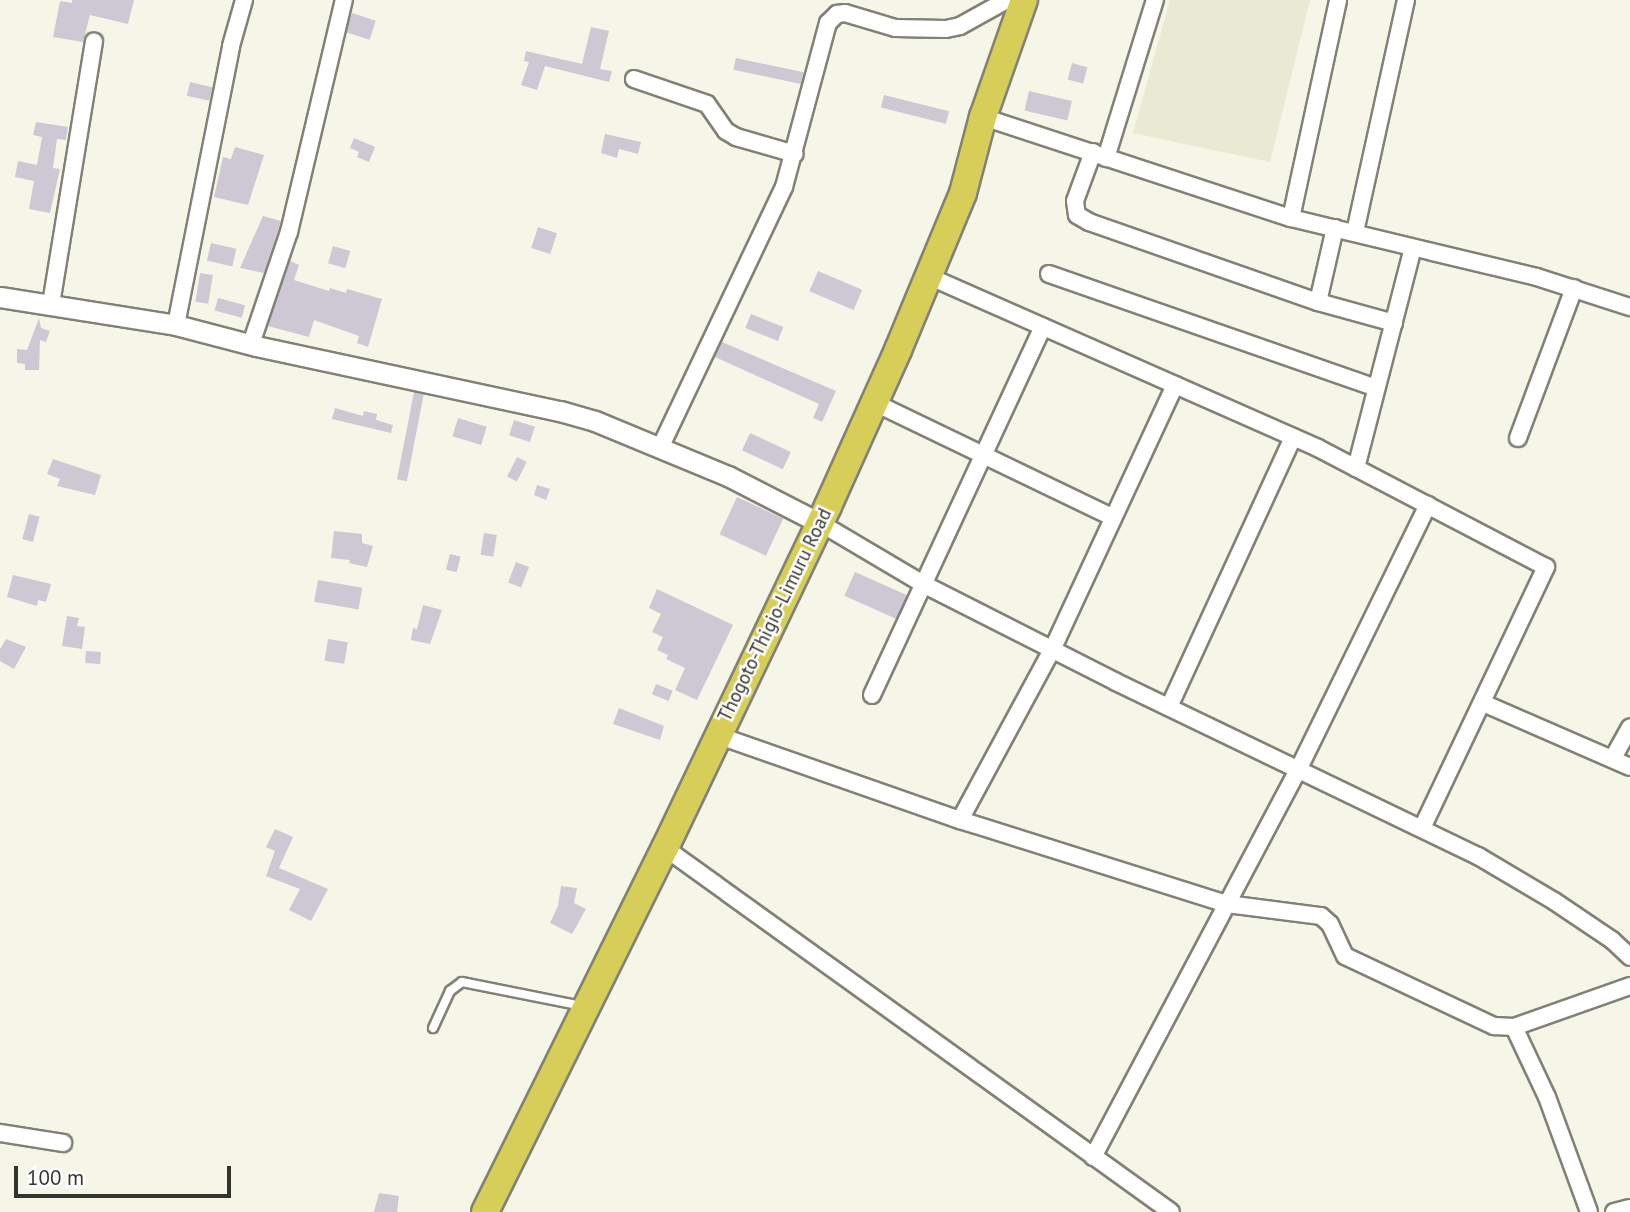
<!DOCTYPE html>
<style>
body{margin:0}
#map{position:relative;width:1630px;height:1212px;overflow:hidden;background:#f5f5e8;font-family:"PT Sans",sans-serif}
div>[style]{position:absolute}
.built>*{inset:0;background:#eae9d4}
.building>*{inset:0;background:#cec8d4;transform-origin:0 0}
.roads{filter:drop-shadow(2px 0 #818175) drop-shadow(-2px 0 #818175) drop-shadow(0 2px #818175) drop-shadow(0 -2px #818175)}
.service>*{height:8px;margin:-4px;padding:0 4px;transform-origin:4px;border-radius:4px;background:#fff}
.minor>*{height:16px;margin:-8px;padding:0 8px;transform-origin:8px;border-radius:8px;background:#fff}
.tertiary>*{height:19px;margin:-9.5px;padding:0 9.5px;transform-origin:9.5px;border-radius:9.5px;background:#fff}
.trunk>*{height:26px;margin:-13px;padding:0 13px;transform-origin:13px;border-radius:13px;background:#d6ce58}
span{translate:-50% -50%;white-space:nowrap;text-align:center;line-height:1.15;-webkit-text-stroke:5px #fff;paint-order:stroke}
.street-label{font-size:19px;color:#34342f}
.scale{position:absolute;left:14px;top:1166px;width:217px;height:32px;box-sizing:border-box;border:4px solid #34342f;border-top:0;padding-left:9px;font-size:21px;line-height:24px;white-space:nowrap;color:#34342f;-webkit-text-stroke:5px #fff;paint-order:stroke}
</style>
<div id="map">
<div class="built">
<i style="clip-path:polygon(1170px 0,1310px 0,1270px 162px,1133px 133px)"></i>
</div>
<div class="building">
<i style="clip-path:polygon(72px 0,134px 0,128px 24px,90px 15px,83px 42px,53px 37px,60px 1px,72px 3px)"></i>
<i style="left:352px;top:13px;width:25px;height:20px;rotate:18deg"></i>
<i style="clip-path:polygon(591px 27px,609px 31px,600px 69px,612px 71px,609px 82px,545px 66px,537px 90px,521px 85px,529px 62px,524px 61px,526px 51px,582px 64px)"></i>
<i style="left:736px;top:58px;width:69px;height:12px;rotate:12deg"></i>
<i style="left:1072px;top:63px;width:16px;height:17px;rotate:15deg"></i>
<i style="left:190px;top:82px;width:23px;height:14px;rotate:13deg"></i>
<i style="left:1029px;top:91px;width:44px;height:20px;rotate:13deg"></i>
<i style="left:884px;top:95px;width:67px;height:13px;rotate:14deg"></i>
<i style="clip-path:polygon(36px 122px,68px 127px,66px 140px,57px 139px,53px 168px,60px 169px,50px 213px,29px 209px,34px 181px,15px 177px,18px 161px,37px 165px,42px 137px,33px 135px)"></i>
<i style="clip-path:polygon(605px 134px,641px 142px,638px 154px,619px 149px,617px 158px,601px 153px)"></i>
<i style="clip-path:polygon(354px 138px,375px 147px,369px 162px,357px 157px,359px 152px,350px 148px)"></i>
<i style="clip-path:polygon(235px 147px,264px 155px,248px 205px,214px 197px,223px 157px,231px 159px)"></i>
<i style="clip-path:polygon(263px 216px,281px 221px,264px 273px,240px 268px)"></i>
<i style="left:538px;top:227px;width:20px;height:22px;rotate:18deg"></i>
<i style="left:211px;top:243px;width:26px;height:18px;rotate:13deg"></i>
<i style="left:333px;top:246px;width:18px;height:18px;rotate:16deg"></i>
<i style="clip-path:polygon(290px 261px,299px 265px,294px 280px,329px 291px,330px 288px,346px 293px,347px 289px,382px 299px,368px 347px,357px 343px,359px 336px,314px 320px,309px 337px,268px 326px)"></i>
<i style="left:818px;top:271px;width:48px;height:22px;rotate:23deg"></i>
<i style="left:200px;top:273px;width:13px;height:29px;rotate:9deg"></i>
<i style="left:218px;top:298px;width:28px;height:13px;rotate:15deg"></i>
<i style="left:751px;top:314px;width:35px;height:15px;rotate:22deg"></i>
<i style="clip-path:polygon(39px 318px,41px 328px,50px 331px,46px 342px,40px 340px,39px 370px,25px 370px,25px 364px,17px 363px,17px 349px,27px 350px)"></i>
<i style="clip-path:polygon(722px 342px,836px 391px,822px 422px,813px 418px,819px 404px,715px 357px)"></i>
<i style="left:414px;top:392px;width:10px;height:89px;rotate:11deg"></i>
<i style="clip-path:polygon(335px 408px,363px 416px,364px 411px,377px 414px,376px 420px,393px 425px,391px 433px,332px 419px)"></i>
<i style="left:458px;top:418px;width:30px;height:19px;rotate:17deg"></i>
<i style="left:514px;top:420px;width:22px;height:16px;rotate:18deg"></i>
<i style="left:750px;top:433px;width:45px;height:19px;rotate:25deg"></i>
<i style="left:517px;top:457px;width:11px;height:22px;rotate:27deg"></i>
<i style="clip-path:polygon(53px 459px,101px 475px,95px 495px,57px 486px,60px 479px,47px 474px)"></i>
<i style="clip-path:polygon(537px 485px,550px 489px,546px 500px,534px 495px)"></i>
<i style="left:737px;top:497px;width:51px;height:41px;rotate:25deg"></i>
<i style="left:29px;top:514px;width:11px;height:26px;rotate:15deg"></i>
<i style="clip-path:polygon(334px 531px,362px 534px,362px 543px,373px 546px,367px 567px,349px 563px,350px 560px,331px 558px)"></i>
<i style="left:484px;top:533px;width:13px;height:22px;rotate:9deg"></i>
<i style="left:450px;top:554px;width:11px;height:16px;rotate:15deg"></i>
<i style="left:516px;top:562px;width:14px;height:22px;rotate:21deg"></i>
<i style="left:855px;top:572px;width:57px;height:26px;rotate:24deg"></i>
<i style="clip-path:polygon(13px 575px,51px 584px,46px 602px,38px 600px,37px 606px,7px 597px)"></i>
<i style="left:318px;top:580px;width:45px;height:22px;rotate:10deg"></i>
<i style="clip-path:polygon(657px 589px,733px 625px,697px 700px,675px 690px,685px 668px,666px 659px,668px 655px,657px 650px,663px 637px,652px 632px,661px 614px,649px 608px)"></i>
<i style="clip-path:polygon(423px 605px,442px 610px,430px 644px,411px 640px,413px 628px,417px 629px)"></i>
<i style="clip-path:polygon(67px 616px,79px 618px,77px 626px,85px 627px,82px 649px,62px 646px)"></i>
<i style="clip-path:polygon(6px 639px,26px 647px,14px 669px,0 661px,0 649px)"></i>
<i style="left:328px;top:639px;width:20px;height:22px;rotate:9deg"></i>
<i style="left:86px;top:651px;width:15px;height:12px;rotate:4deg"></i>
<i style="left:656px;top:684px;width:18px;height:11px;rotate:22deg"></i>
<i style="clip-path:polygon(619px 708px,664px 726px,660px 740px,613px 724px)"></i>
<i style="clip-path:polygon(275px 829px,293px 837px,279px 868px,328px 889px,311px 921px,289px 910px,300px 889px,266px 876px,275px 851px,266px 847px)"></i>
<i style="clip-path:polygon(561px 886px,577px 888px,574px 903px,586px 909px,572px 934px,550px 923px,558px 906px)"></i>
<i style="clip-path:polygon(379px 1193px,399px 1196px,397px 1212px,374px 1212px)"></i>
</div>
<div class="roads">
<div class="service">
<i style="left:433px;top:1028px;width:41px;rotate:-65.3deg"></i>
<i style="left:450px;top:991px;width:15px;rotate:-37deg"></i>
<i style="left:462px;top:982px;width:122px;rotate:11.3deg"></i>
</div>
<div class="minor">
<i style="left:634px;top:79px;width:77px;rotate:18.9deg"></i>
<i style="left:707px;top:104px;width:33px;rotate:55deg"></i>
<i style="left:726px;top:131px;width:12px;rotate:31deg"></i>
<i style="left:736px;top:137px;width:61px;rotate:16.1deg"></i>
<i style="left:983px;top:117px;width:324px;rotate:18.2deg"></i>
<i style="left:1291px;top:218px;width:253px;rotate:13.5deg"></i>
<i style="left:1537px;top:277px;width:98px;rotate:17.9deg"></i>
<i style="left:1093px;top:152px;width:52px;rotate:110.2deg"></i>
<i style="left:1075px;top:201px;width:14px;rotate:82deg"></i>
<i style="left:1077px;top:215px;width:14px;rotate:30deg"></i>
<i style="left:1089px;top:222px;width:243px;rotate:19.3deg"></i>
<i style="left:1318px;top:302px;width:79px;rotate:15.4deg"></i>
<i style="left:1106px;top:158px;width:165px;rotate:-72.8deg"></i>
<i style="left:1291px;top:218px;width:223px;rotate:-77.8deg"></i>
<i style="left:1355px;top:232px;width:238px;rotate:-77.6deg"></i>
<i style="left:1049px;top:274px;width:346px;rotate:19.2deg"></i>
<i style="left:928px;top:276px;width:426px;rotate:23.8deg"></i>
<i style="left:1318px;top:448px;width:257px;rotate:27.6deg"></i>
<i style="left:1546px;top:567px;width:289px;rotate:115.4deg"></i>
<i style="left:1318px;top:302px;width:76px;rotate:-77.1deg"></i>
<i style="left:51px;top:304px;width:266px;rotate:-80.7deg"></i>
<i style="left:176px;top:325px;width:284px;rotate:-78.8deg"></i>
<i style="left:231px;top:46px;width:48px;rotate:-74.2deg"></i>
<i style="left:251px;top:344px;width:118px;rotate:-71.3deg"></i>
<i style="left:289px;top:232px;width:238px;rotate:-76.7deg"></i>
<i style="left:873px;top:402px;width:265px;rotate:25.7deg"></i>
<i style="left:1518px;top:438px;width:160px;rotate:-69.5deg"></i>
<i style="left:660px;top:448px;width:289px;rotate:-64.6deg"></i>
<i style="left:784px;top:187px;width:170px;rotate:-75deg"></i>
<i style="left:828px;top:23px;width:13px;rotate:-45deg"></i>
<i style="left:837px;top:14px;width:8px;rotate:-7deg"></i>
<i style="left:845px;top:13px;width:52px;rotate:16.7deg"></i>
<i style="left:895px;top:28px;width:51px;rotate:1.1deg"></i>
<i style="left:946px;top:29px;width:14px;rotate:-12deg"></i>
<i style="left:960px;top:26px;width:54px;rotate:-29deg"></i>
<i style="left:1356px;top:468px;width:227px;rotate:-75.5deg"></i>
<i style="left:820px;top:523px;width:120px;rotate:30.6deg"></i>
<i style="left:923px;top:584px;width:216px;rotate:26.9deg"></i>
<i style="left:1116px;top:682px;width:402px;rotate:25.7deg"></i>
<i style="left:1478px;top:856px;width:88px;rotate:30.6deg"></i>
<i style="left:1554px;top:901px;width:70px;rotate:33.9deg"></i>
<i style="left:1612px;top:940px;width:25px;rotate:43deg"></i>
<i style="left:872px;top:695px;width:406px;rotate:-65.1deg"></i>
<i style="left:1483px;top:703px;width:160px;rotate:23.5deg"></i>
<i style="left:1169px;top:707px;width:297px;rotate:-65.3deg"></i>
<i style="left:717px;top:735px;width:257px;rotate:19.3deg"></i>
<i style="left:960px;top:820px;width:280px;rotate:17.5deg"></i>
<i style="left:1227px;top:904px;width:95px;rotate:7.3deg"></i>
<i style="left:1321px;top:916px;width:12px;rotate:42deg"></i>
<i style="left:1330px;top:924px;width:35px;rotate:65deg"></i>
<i style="left:1345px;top:956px;width:165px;rotate:25.2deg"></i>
<i style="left:1494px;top:1026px;width:20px;rotate:3deg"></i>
<i style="left:1514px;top:1027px;width:123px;rotate:-19.5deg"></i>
<i style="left:1613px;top:758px;width:35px;rotate:-61deg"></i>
<i style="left:960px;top:820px;width:196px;rotate:-61.6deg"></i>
<i style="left:1053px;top:648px;width:290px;rotate:-65.1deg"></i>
<i style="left:665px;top:848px;width:623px;rotate:35.73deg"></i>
<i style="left:1514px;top:1027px;width:77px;rotate:64.8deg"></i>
<i style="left:1547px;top:1097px;width:122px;rotate:69.9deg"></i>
<i style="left:0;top:1133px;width:64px;rotate:9deg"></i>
<i style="left:1093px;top:1157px;width:440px;rotate:-62.1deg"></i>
<i style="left:1299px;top:768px;width:293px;rotate:-63.9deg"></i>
<i style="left:1614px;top:1212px;width:16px;rotate:-14deg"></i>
</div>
<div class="tertiary">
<i style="left:0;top:297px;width:178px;rotate:9deg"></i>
<i style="left:176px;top:325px;width:83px;rotate:14.7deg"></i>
<i style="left:256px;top:346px;width:311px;rotate:12.1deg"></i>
<i style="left:560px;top:411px;width:36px;rotate:16deg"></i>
<i style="left:595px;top:421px;width:144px;rotate:22.5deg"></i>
<i style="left:728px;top:476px;width:103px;rotate:27.1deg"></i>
</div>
<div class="trunk">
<i style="left:485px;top:1212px;width:406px;rotate:-63.7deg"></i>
<i style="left:665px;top:848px;width:379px;rotate:-64.5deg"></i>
<i style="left:828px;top:506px;width:171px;rotate:-65.8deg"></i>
<i style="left:898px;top:350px;width:170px;rotate:-67.5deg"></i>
<i style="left:963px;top:193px;width:79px;rotate:-75.3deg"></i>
<i style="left:983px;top:117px;width:124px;rotate:-70.7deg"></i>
</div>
</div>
<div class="street-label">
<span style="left:775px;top:615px;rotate:-64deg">Thogoto-Thigio-Limuru Road</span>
</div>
<div class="scale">100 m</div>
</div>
